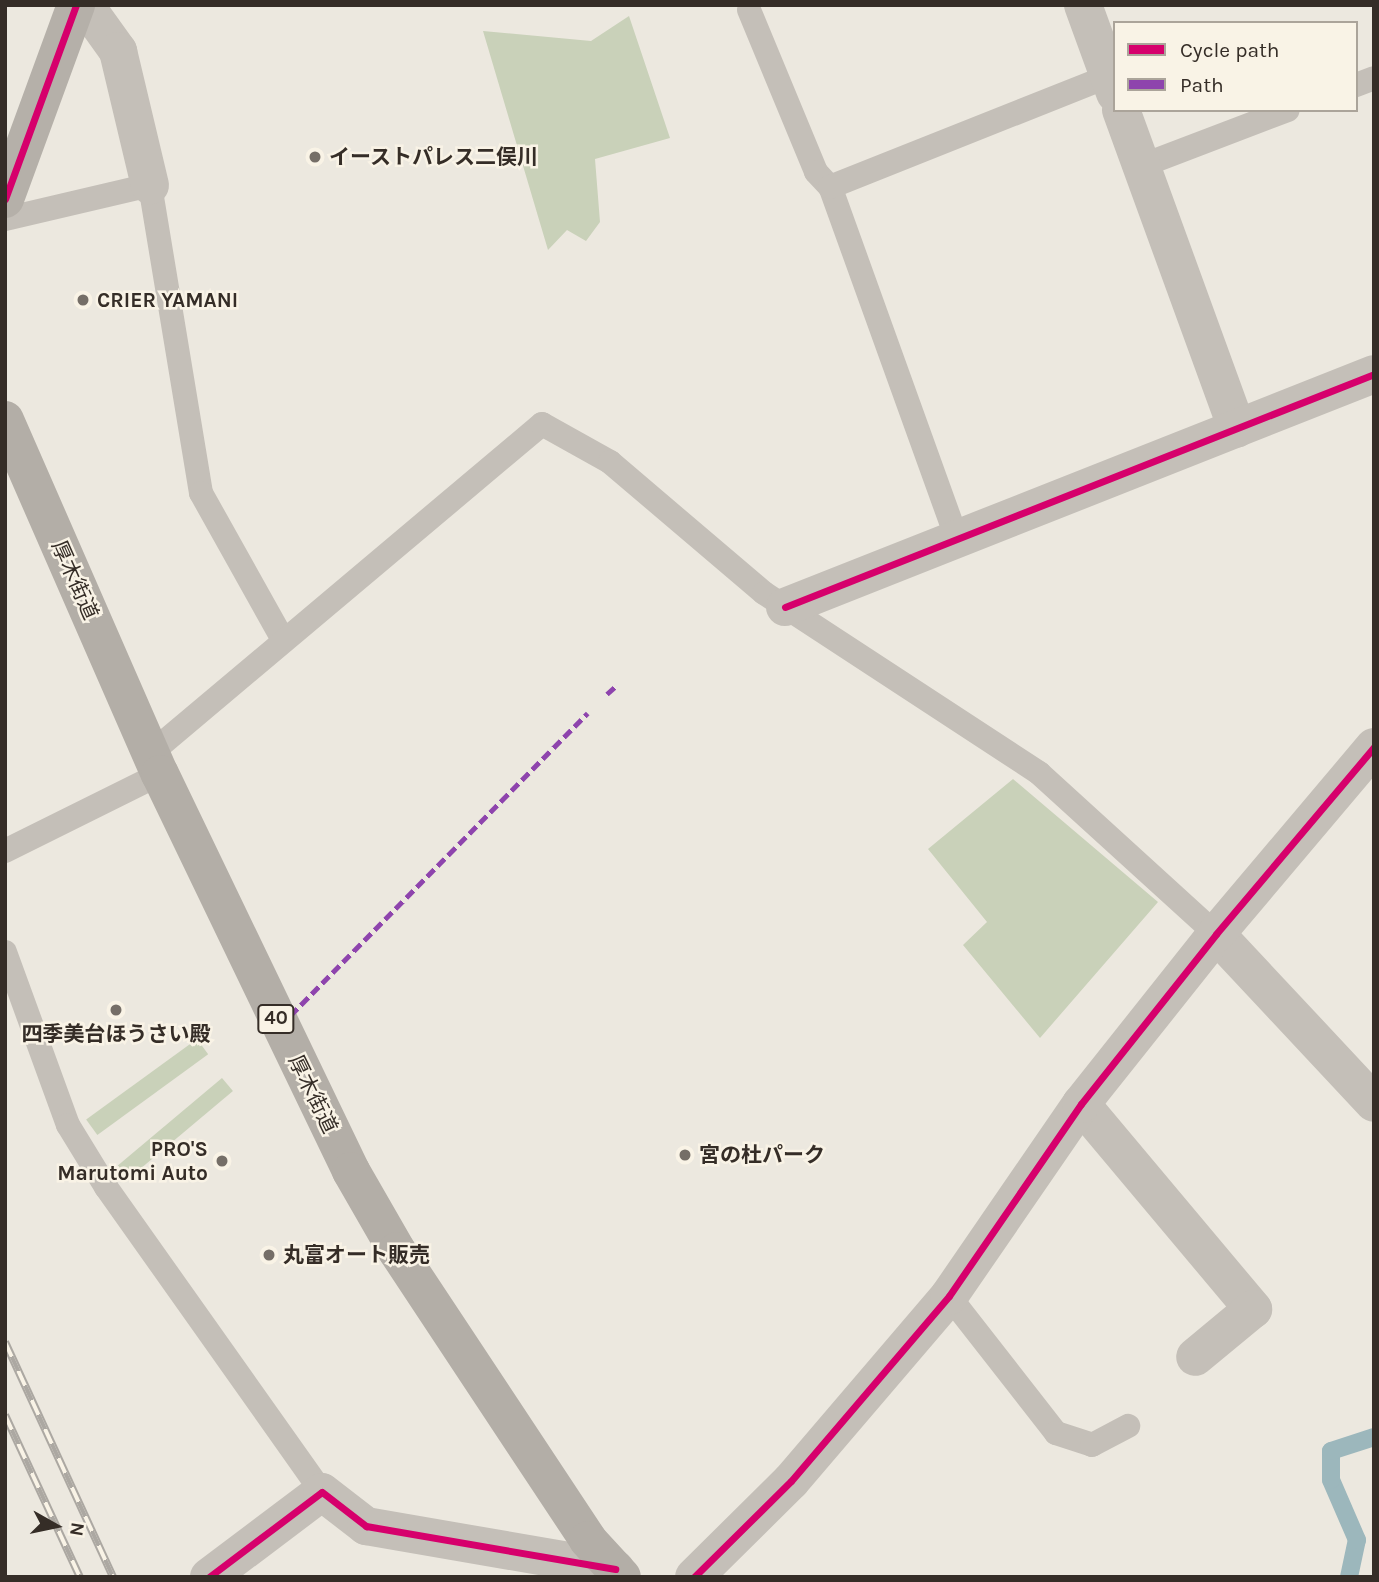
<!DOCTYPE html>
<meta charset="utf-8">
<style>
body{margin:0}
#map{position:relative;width:1379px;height:1582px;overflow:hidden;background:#ece8df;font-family:Karla,"Noto Sans JP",sans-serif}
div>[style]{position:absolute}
.green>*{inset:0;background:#c9d1b9;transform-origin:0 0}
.stream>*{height:18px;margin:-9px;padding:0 9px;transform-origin:9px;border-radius:9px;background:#9cb7bc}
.lane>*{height:24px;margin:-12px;padding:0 12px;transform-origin:12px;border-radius:12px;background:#c4bfb8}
.street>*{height:38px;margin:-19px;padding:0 19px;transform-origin:19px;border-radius:19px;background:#c4bfb8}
.secondary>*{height:38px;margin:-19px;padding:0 19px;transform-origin:19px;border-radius:19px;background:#b5b0a9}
.primary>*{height:38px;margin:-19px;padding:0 19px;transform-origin:19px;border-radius:19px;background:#b3aea7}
.rail>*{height:8px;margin-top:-4px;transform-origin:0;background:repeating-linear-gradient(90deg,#f9f3e6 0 16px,#aca8a2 0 32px);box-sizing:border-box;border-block:2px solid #aca8a2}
.quiet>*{height:5px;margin-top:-2.5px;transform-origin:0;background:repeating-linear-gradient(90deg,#8e44ad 0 10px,transparent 0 15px)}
.cycleway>*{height:7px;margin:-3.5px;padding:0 3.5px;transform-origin:3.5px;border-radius:3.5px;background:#d6006c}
.dots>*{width:19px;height:19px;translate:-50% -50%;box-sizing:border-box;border:4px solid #f9f3e6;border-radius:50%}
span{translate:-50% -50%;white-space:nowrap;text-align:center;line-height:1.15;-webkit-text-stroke:5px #f9f3e6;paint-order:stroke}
.shield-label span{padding:2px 5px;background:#f9f3e6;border:2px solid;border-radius:5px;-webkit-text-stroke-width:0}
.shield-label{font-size:19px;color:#352d27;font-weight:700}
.poi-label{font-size:21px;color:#352d27;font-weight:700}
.left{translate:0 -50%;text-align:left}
.right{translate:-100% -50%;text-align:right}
.street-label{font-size:21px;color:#352d27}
.frame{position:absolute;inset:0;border:7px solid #352d27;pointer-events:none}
.legend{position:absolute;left:1113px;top:21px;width:245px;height:91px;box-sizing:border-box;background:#f9f3e6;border:2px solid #aba49a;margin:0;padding:9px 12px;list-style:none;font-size:21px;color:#352d27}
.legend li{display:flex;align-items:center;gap:14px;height:35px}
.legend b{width:35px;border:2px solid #aba49a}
.north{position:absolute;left:21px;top:1491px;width:70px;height:70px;-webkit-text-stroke:5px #f9f3e6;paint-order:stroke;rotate:99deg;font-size:19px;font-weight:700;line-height:28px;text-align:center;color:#352d27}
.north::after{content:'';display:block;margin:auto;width:24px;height:32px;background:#352d27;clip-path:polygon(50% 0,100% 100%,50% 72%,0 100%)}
</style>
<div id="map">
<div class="green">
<i style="clip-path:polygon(629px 16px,670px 138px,595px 159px,600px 222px,586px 241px,567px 230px,548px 250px,483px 31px,591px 41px)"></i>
<i style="clip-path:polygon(1013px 779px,1158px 902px,1040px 1038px,963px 945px,987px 922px,928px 849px)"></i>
<i style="left:197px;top:1039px;width:19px;height:137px;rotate:54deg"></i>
<i style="left:222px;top:1078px;width:17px;height:136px;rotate:50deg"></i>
</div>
<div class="stream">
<i style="left:1349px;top:1577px;width:38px;rotate:-78deg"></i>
<i style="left:1357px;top:1540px;width:65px;rotate:-113.4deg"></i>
<i style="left:1331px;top:1480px;width:29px;rotate:-90deg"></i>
<i style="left:1331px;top:1451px;width:45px;rotate:-18deg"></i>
</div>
<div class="lane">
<i style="left:749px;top:10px;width:175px;rotate:67.5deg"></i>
<i style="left:816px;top:172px;width:21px;rotate:47deg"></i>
<i style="left:1356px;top:85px;width:19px;rotate:-21deg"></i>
<i style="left:1141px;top:166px;width:157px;rotate:-20.9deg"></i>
<i style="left:5px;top:219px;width:149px;rotate:-13.2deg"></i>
<i style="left:150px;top:185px;width:312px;rotate:80.6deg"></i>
<i style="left:201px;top:493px;width:168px;rotate:60.8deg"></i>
<i style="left:957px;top:539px;width:374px;rotate:-109.8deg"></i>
<i style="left:830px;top:187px;width:300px;rotate:-21.7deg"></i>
<i style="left:151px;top:753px;width:511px;rotate:-40.08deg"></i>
<i style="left:542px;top:424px;width:78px;rotate:29.2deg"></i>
<i style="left:610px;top:462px;width:202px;rotate:40.4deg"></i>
<i style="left:764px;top:593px;width:329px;rotate:33.2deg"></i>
<i style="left:1039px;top:773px;width:239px;rotate:42.3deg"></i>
<i style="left:5px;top:851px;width:173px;rotate:-26.4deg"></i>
<i style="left:5px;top:952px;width:184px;rotate:70deg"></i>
<i style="left:68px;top:1125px;width:73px;rotate:58.5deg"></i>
<i style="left:106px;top:1187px;width:374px;rotate:54.7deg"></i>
<i style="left:949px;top:1296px;width:174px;rotate:52deg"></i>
<i style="left:1056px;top:1433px;width:38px;rotate:18deg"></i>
<i style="left:1092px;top:1445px;width:41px;rotate:-27.8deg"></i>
</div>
<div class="street">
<i style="left:85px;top:5px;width:57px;rotate:54.3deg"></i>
<i style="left:118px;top:51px;width:138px;rotate:76.6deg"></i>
<i style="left:1083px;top:5px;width:94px;rotate:70deg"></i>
<i style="left:1121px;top:110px;width:339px;rotate:70deg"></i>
<i style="left:785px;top:607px;width:633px;rotate:-21.58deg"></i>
<i style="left:1216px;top:934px;width:231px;rotate:46.9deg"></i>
<i style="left:1081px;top:1104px;width:268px;rotate:50deg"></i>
<i style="left:1253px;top:1309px;width:75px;rotate:140.4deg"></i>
<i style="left:209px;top:1577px;width:141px;rotate:-37deg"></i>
<i style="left:322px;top:1492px;width:56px;rotate:37.7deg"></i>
<i style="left:366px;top:1526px;width:253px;rotate:9.8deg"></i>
<i style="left:694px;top:1577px;width:136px;rotate:-44.7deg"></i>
<i style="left:791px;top:1481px;width:243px;rotate:-49.5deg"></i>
<i style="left:949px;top:1296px;width:233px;rotate:-55.5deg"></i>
<i style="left:1081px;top:1104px;width:217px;rotate:-51.5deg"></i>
<i style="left:1216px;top:934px;width:245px;rotate:-49.8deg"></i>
</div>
<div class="secondary">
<i style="left:5px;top:199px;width:207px;rotate:-69.9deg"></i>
</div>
<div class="primary">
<i style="left:5px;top:420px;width:386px;rotate:66.4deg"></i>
<i style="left:160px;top:774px;width:441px;rotate:64.3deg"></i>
<i style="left:351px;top:1171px;width:92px;rotate:60.1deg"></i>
<i style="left:397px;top:1251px;width:346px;rotate:56.5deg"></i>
<i style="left:588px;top:1540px;width:50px;rotate:47.4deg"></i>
</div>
<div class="rail">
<i style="left:5px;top:1342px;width:259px;rotate:65.3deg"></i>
<i style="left:5px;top:1415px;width:179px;rotate:65.2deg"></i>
</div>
<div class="quiet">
<i style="left:607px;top:694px;width:13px;rotate:-42deg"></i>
<i style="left:280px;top:1026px;width:439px;rotate:-45.5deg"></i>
</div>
<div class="cycleway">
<i style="left:5px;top:199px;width:207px;rotate:-69.9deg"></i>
<i style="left:785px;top:607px;width:633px;rotate:-21.58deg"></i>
<i style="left:209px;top:1577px;width:141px;rotate:-37deg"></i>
<i style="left:322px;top:1492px;width:56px;rotate:37.7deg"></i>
<i style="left:366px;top:1526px;width:253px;rotate:9.8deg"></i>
<i style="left:694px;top:1577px;width:136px;rotate:-44.7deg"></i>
<i style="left:791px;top:1481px;width:243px;rotate:-49.5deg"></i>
<i style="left:949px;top:1296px;width:233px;rotate:-55.5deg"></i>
<i style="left:1081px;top:1104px;width:217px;rotate:-51.5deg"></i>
<i style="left:1216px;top:934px;width:245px;rotate:-49.8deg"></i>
</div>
<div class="dots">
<i style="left:315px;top:157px;background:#756e67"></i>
<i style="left:83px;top:300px;background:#756e67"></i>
<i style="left:116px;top:1010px;background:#756e67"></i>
<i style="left:685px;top:1155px;background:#756e67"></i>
<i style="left:222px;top:1161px;background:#756e67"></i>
<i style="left:269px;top:1255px;background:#756e67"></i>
</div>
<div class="shield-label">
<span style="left:276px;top:1019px">40</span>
</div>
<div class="poi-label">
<span class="left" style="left:329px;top:157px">イーストパレス二俣川</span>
<span class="left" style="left:97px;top:300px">CRIER YAMANI</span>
<span style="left:116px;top:1034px">四季美台ほうさい殿</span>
<span class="right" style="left:208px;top:1161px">PRO'S<br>Marutomi Auto</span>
<span class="left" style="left:699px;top:1155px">宮の杜パーク</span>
<span class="left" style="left:283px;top:1255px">丸富オート販売</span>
</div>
<div class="street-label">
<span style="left:75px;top:580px;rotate:66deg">厚木街道</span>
<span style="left:313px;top:1094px;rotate:64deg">厚木街道</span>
</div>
<div class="frame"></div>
<ul class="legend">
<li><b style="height:9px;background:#d6006c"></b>Cycle path</li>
<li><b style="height:9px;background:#8e44ad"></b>Path</li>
</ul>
<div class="north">N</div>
</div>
